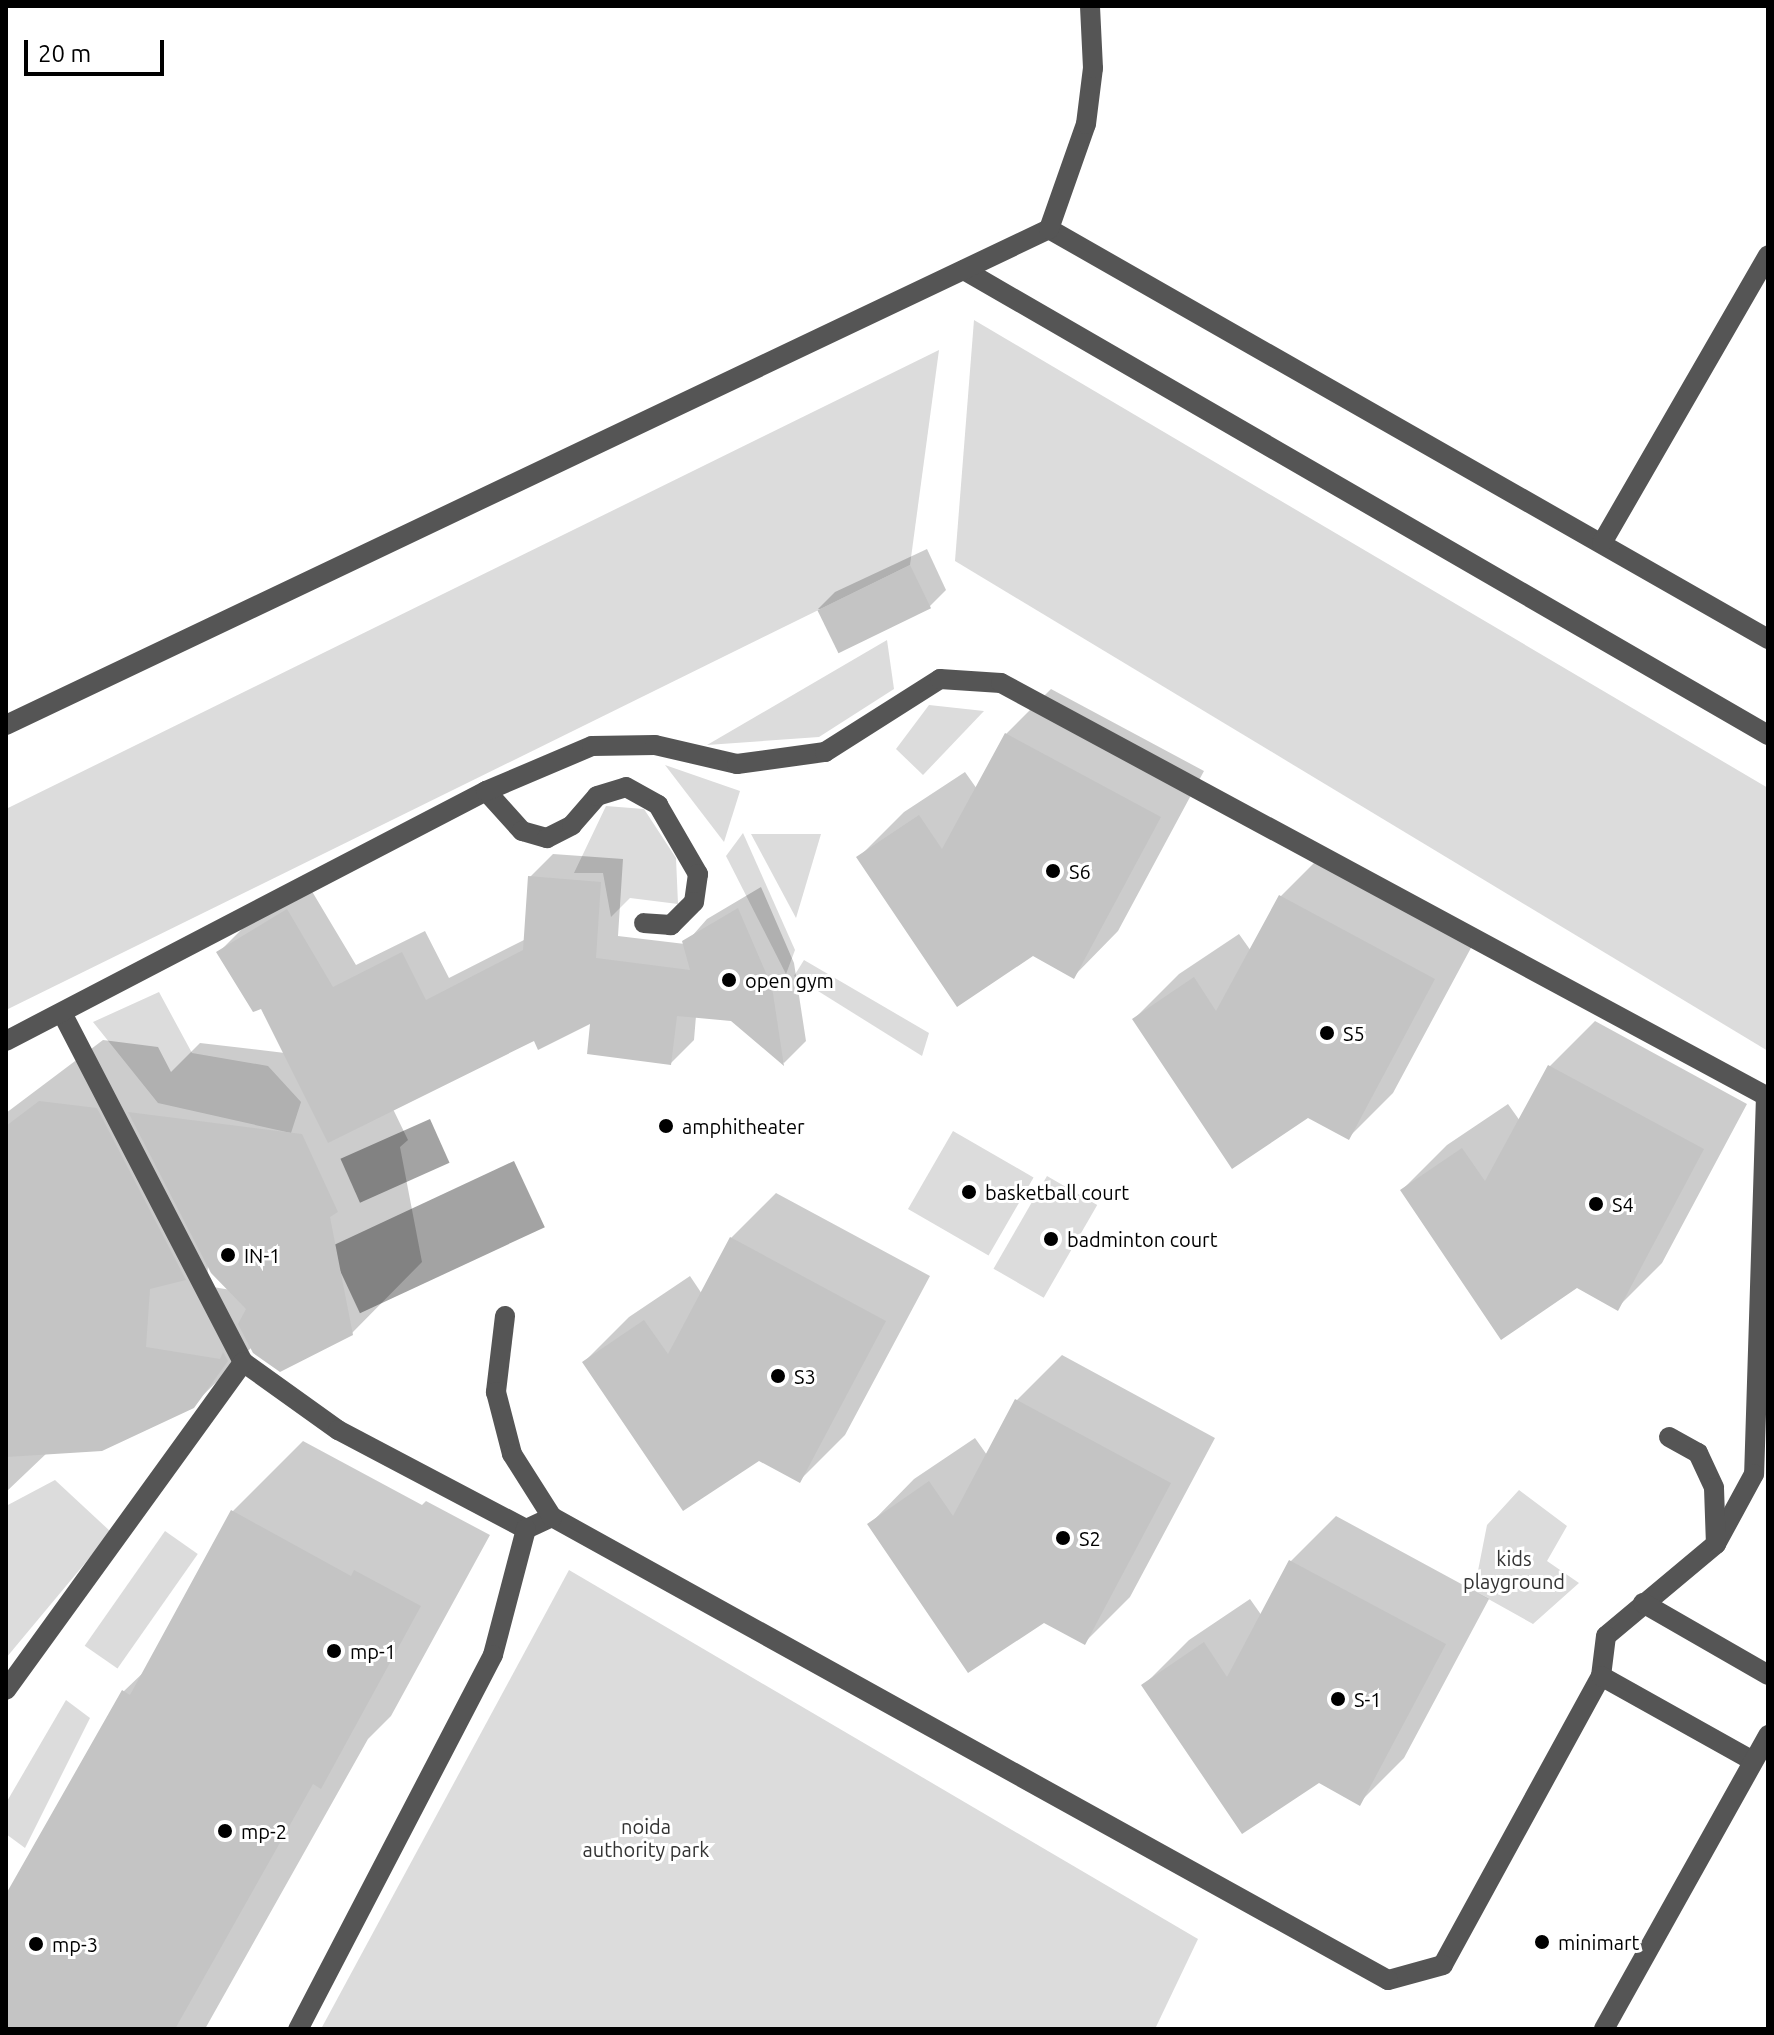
<!DOCTYPE html>
<style>
body{margin:0}
#map{position:relative;width:1774px;height:2035px;overflow:hidden;background:#fff;font-family:Ubuntu,sans-serif}
div>[style]{position:absolute}
.green>*{inset:0;background:#dcdcdc;transform-origin:0 0}
.water>*{inset:0;background:#a3a3a3;transform-origin:0 0}
.shadow>*{inset:0;background:#0003}
.building>*{inset:0;background:#c4c4c4;transform-origin:0 0}
.minor>*{height:20px;margin:-10px;padding:0 10px;transform-origin:10px;border-radius:10px;background:#555}
.dots>*{width:22px;height:22px;translate:-50% -50%;box-sizing:border-box;border:4px solid #fff;border-radius:50%}
span{translate:-50% -50%;white-space:nowrap;text-align:center;line-height:1.15;-webkit-text-stroke:6px #fff;paint-order:stroke}
.poi-label{font-size:20px;color:#000}
.left{translate:0 -50%;text-align:left}
.park-label{font-size:20px;color:#333}
.frame{position:absolute;inset:0;border:8px solid #000;pointer-events:none}
.scale{position:absolute;left:24px;top:40px;width:140px;height:36px;box-sizing:border-box;border:4px solid #000;border-top:0;padding-left:10px;font-size:24px;line-height:28px;white-space:nowrap;color:#000;-webkit-text-stroke:6px #fff;paint-order:stroke}
</style>
<div id="map">
<div class="green">
<i style="clip-path:polygon(974px 320px,1768px 788px,1768px 1051px,955px 561px)"></i>
<i style="clip-path:polygon(939px 350px,910px 565px,6px 1010px,6px 809px)"></i>
<i style="clip-path:polygon(887px 640px,894px 689px,819px 737px,707px 745px)"></i>
<i style="clip-path:polygon(929px 705px,984px 711px,923px 775px,896px 749px)"></i>
<i style="clip-path:polygon(665px 765px,740px 791px,724px 842px)"></i>
<i style="clip-path:polygon(606px 806px,644px 809px,676px 858px,678px 904px,630px 898px,611px 917px,603px 873px,574px 873px)"></i>
<i style="clip-path:polygon(743px 833px,795px 950px,786px 974px,726px 856px)"></i>
<i style="clip-path:polygon(751px 834px,821px 834px,796px 918px)"></i>
<i style="clip-path:polygon(804px 960px,929px 1033px,922px 1056px,794px 976px)"></i>
<i style="clip-path:polygon(159px 992px,192px 1053px,268px 1066px,301px 1102px,291px 1133px,158px 1103px,93px 1022px)"></i>
<i style="left:953px;top:1131px;width:93px;height:90px;rotate:30deg"></i>
<i style="left:1047px;top:1176px;width:58px;height:107px;rotate:30deg"></i>
<i style="clip-path:polygon(55px 1480px,111px 1532px,6px 1658px,6px 1506px)"></i>
<i style="clip-path:polygon(1519px 1490px,1567px 1526px,1547px 1561px,1579px 1583px,1533px 1624px,1474px 1591px,1487px 1525px)"></i>
<i style="left:165px;top:1531px;width:40px;height:140px;rotate:35deg"></i>
<i style="clip-path:polygon(569px 1570px,1198px 1939px,1155px 2029px,321px 2029px)"></i>
<i style="clip-path:polygon(66px 1700px,90px 1718px,25px 1848px,6px 1834px,6px 1803px)"></i>
</div>
<div class="water">
<i style="left:430px;top:1119px;width:48px;height:98px;rotate:66deg"></i>
<i style="left:514px;top:1161px;width:73px;height:204px;rotate:65deg"></i>
</div>
<div class="shadow">
<i style="clip-path:polygon(927px 549px,946px 590px,929px 607px,818px 609px,835px 592px)"></i>
<i style="clip-path:polygon(1051px 689px,1204px 771px,1118px 931px,1074px 976px,859px 857px,904px 812px,965px 772px,977px 789px,1006px 734px)"></i>
<i style="clip-path:polygon(1326px 851px,1479px 933px,1393px 1093px,1348px 1138px,1134px 1019px,1179px 974px,1239px 934px,1251px 951px,1281px 896px)"></i>
<i style="clip-path:polygon(evenodd,553px 854px,623px 859px,618px 936px,685px 944px,707px 919px,761px 887px,794px 963px,806px 1041px,784px 1063px,732px 1019px,696px 1016px,694px 1040px,671px 1063px,592px 1021px,535px 1038px,393px 1109px,408px 1140px,400px 1147px,422px 1262px,352px 1333px,252px 1347px,192px 1406px,48px 1452px,6px 1492px,6px 1113px,103px 1040px,158px 1047px,171px 1072px,200px 1043px,285px 1053px,262px 1007px,219px 952px,242px 929px,310px 888px,356px 965px,425px 931px,449px 978px,526px 939px,530px 877px,553px 854px,208px 1263px,231px 1290px,207px 1286px,208px 1263px)"></i>
<i style="clip-path:polygon(1595px 1021px,1747px 1104px,1662px 1263px,1617px 1308px,1402px 1190px,1447px 1145px,1508px 1104px,1520px 1121px,1550px 1066px)"></i>
<i style="clip-path:polygon(776px 1193px,930px 1276px,845px 1435px,800px 1480px,584px 1362px,629px 1317px,690px 1276px,702px 1294px,731px 1238px)"></i>
<i style="clip-path:polygon(1062px 1355px,1215px 1438px,1130px 1597px,1085px 1642px,870px 1524px,914px 1479px,975px 1438px,987px 1455px,1017px 1400px)"></i>
<i style="clip-path:polygon(303px 1441px,422px 1505px,426px 1501px,490px 1535px,391px 1716px,368px 1739px,205px 2029px,6px 2029px,6px 1901px,124px 1691px,147px 1669px,233px 1511px)"></i>
<i style="clip-path:polygon(1336px 1516px,1489px 1599px,1404px 1758px,1359px 1803px,1144px 1685px,1189px 1640px,1250px 1599px,1262px 1616px,1291px 1561px)"></i>
</div>
<div class="building">
<i style="left:910px;top:565px;width:48px;height:103px;rotate:64deg"></i>
<i style="clip-path:polygon(1005px 733px,1161px 817px,1074px 979px,1033px 956px,957px 1007px,856px 857px,919px 815px,942px 849px)"></i>
<i style="clip-path:polygon(528px 876px,601px 882px,596px 958px,690px 970px,682px 941px,738px 908px,772px 987px,784px 1066px,731px 1021px,677px 1016px,671px 1065px,587px 1054px,590px 1024px,538px 1050px,534px 1041px,328px 1143px,261px 1009px,253px 1012px,216px 952px,287px 909px,333px 987px,402px 952px,426px 1000px,523px 950px)"></i>
<i style="clip-path:polygon(1279px 895px,1435px 979px,1349px 1140px,1308px 1118px,1232px 1169px,1132px 1019px,1194px 977px,1216px 1011px)"></i>
<i style="clip-path:polygon(1548px 1065px,1704px 1149px,1618px 1311px,1577px 1288px,1501px 1340px,1400px 1190px,1462px 1148px,1485px 1181px)"></i>
<i style="clip-path:polygon(39px 1101px,97px 1108px,186px 1280px,150px 1289px,146px 1347px,220px 1359px,223px 1352px,228px 1361px,194px 1408px,102px 1451px,6px 1457px,6px 1126px)"></i>
<i style="clip-path:polygon(128px 1112px,302px 1134px,338px 1212px,330px 1217px,353px 1335px,280px 1372px,253px 1353px,238px 1324px,246px 1309px,211px 1273px)"></i>
<i style="clip-path:polygon(730px 1237px,886px 1321px,800px 1483px,759px 1461px,683px 1511px,582px 1362px,644px 1320px,668px 1354px)"></i>
<i style="clip-path:polygon(1015px 1399px,1171px 1483px,1085px 1645px,1044px 1623px,968px 1673px,867px 1524px,929px 1481px,953px 1516px)"></i>
<i style="clip-path:polygon(231px 1510px,351px 1576px,354px 1570px,421px 1606px,321px 1789px,313px 1784px,175px 2029px,6px 2029px,6px 1894px,122px 1690px,130px 1695px)"></i>
<i style="clip-path:polygon(1289px 1560px,1446px 1644px,1360px 1806px,1319px 1783px,1242px 1834px,1141px 1685px,1204px 1642px,1227px 1677px)"></i>
</div>
<div class="minor">
<i style="left:1049px;top:229px;width:828px;rotate:29.69deg"></i>
<i style="left:964px;top:270px;width:929px;rotate:30.04deg"></i>
<i style="left:1602px;top:543px;width:332px;rotate:-60deg"></i>
<i style="left:6px;top:725px;width:1155px;rotate:-25.43deg"></i>
<i style="left:1049px;top:229px;width:111px;rotate:-70.6deg"></i>
<i style="left:1086px;top:124px;width:56px;rotate:-82.9deg"></i>
<i style="left:1093px;top:68px;width:62px;rotate:-92.8deg"></i>
<i style="left:486px;top:791px;width:54px;rotate:48deg"></i>
<i style="left:522px;top:831px;width:26px;rotate:16deg"></i>
<i style="left:547px;top:838px;width:28px;rotate:-27deg"></i>
<i style="left:572px;top:825px;width:38px;rotate:-49deg"></i>
<i style="left:597px;top:796px;width:30px;rotate:-17deg"></i>
<i style="left:626px;top:787px;width:37px;rotate:29deg"></i>
<i style="left:658px;top:805px;width:80px;rotate:59.9deg"></i>
<i style="left:698px;top:874px;width:28px;rotate:98deg"></i>
<i style="left:694px;top:902px;width:33px;rotate:135deg"></i>
<i style="left:671px;top:925px;width:27px;rotate:-176deg"></i>
<i style="left:62px;top:1013px;width:393px;rotate:62.6deg"></i>
<i style="left:243px;top:1362px;width:117px;rotate:35.6deg"></i>
<i style="left:338px;top:1430px;width:212px;rotate:27.8deg"></i>
<i style="left:6px;top:1041px;width:541px;rotate:-27.51deg"></i>
<i style="left:486px;top:791px;width:115px;rotate:-23deg"></i>
<i style="left:592px;top:746px;width:63px;rotate:-0.9deg"></i>
<i style="left:655px;top:745px;width:84px;rotate:13deg"></i>
<i style="left:737px;top:764px;width:89px;rotate:-7.8deg"></i>
<i style="left:825px;top:752px;width:136px;rotate:-32.4deg"></i>
<i style="left:940px;top:679px;width:61px;rotate:3.8deg"></i>
<i style="left:1001px;top:683px;width:869px;rotate:28.36deg"></i>
<i style="left:1766px;top:1096px;width:378px;rotate:91.8deg"></i>
<i style="left:1754px;top:1474px;width:80px;rotate:118.5deg"></i>
<i style="left:1716px;top:1544px;width:143px;rotate:140.1deg"></i>
<i style="left:1606px;top:1636px;width:40px;rotate:97.1deg"></i>
<i style="left:1601px;top:1676px;width:329px;rotate:118.7deg"></i>
<i style="left:1443px;top:1965px;width:57px;rotate:164.7deg"></i>
<i style="left:1388px;top:1980px;width:956px;rotate:-151.02deg"></i>
<i style="left:552px;top:1517px;width:29px;rotate:155deg"></i>
<i style="left:526px;top:1529px;width:130px;rotate:104.7deg"></i>
<i style="left:493px;top:1655px;width:422px;rotate:117.5deg"></i>
<i style="left:505px;top:1316px;width:77px;rotate:96.8deg"></i>
<i style="left:496px;top:1392px;width:64px;rotate:75.5deg"></i>
<i style="left:512px;top:1454px;width:75px;rotate:57.6deg"></i>
<i style="left:1669px;top:1437px;width:33px;rotate:29deg"></i>
<i style="left:1698px;top:1453px;width:38px;rotate:65deg"></i>
<i style="left:1714px;top:1488px;width:56px;rotate:88deg"></i>
<i style="left:1643px;top:1603px;width:144px;rotate:29.9deg"></i>
<i style="left:1601px;top:1676px;width:174px;rotate:29.2deg"></i>
<i style="left:6px;top:1690px;width:405px;rotate:-54.1deg"></i>
<i style="left:1604px;top:2029px;width:337px;rotate:-60.8deg"></i>
</div>
<div class="dots">
<i style="left:1053px;top:871px;background:#000"></i>
<i style="left:729px;top:980px;background:#000"></i>
<i style="left:1327px;top:1033px;background:#000"></i>
<i style="left:666px;top:1126px;background:#000"></i>
<i style="left:969px;top:1192px;background:#000"></i>
<i style="left:1596px;top:1204px;background:#000"></i>
<i style="left:1051px;top:1239px;background:#000"></i>
<i style="left:228px;top:1255px;background:#000"></i>
<i style="left:778px;top:1376px;background:#000"></i>
<i style="left:1063px;top:1538px;background:#000"></i>
<i style="left:334px;top:1651px;background:#000"></i>
<i style="left:1338px;top:1699px;background:#000"></i>
<i style="left:225px;top:1831px;background:#000"></i>
<i style="left:1542px;top:1942px;background:#000"></i>
<i style="left:36px;top:1944px;background:#000"></i>
</div>
<div class="poi-label">
<span class="left" style="left:1069px;top:871px">S6</span>
<span class="left" style="left:745px;top:980px">open gym</span>
<span class="left" style="left:1343px;top:1033px">S5</span>
<span class="left" style="left:682px;top:1126px">amphitheater</span>
<span class="left" style="left:985px;top:1192px">basketball court</span>
<span class="left" style="left:1612px;top:1204px">S4</span>
<span class="left" style="left:1067px;top:1239px">badminton court</span>
<span class="left" style="left:244px;top:1255px">IN-1</span>
<span class="left" style="left:794px;top:1376px">S3</span>
<span class="left" style="left:1079px;top:1538px">S2</span>
<span class="left" style="left:350px;top:1651px">mp-1</span>
<span class="left" style="left:1354px;top:1699px">S-1</span>
<span class="left" style="left:241px;top:1831px">mp-2</span>
<span class="left" style="left:1558px;top:1942px">minimart</span>
<span class="left" style="left:52px;top:1944px">mp-3</span>
</div>
<div class="park-label">
<span style="left:1514px;top:1570px">kids<br>playground</span>
<span style="left:646px;top:1838px">noida<br>authority park</span>
</div>
<div class="frame"></div>
<div class="scale">20 m</div>
</div>
